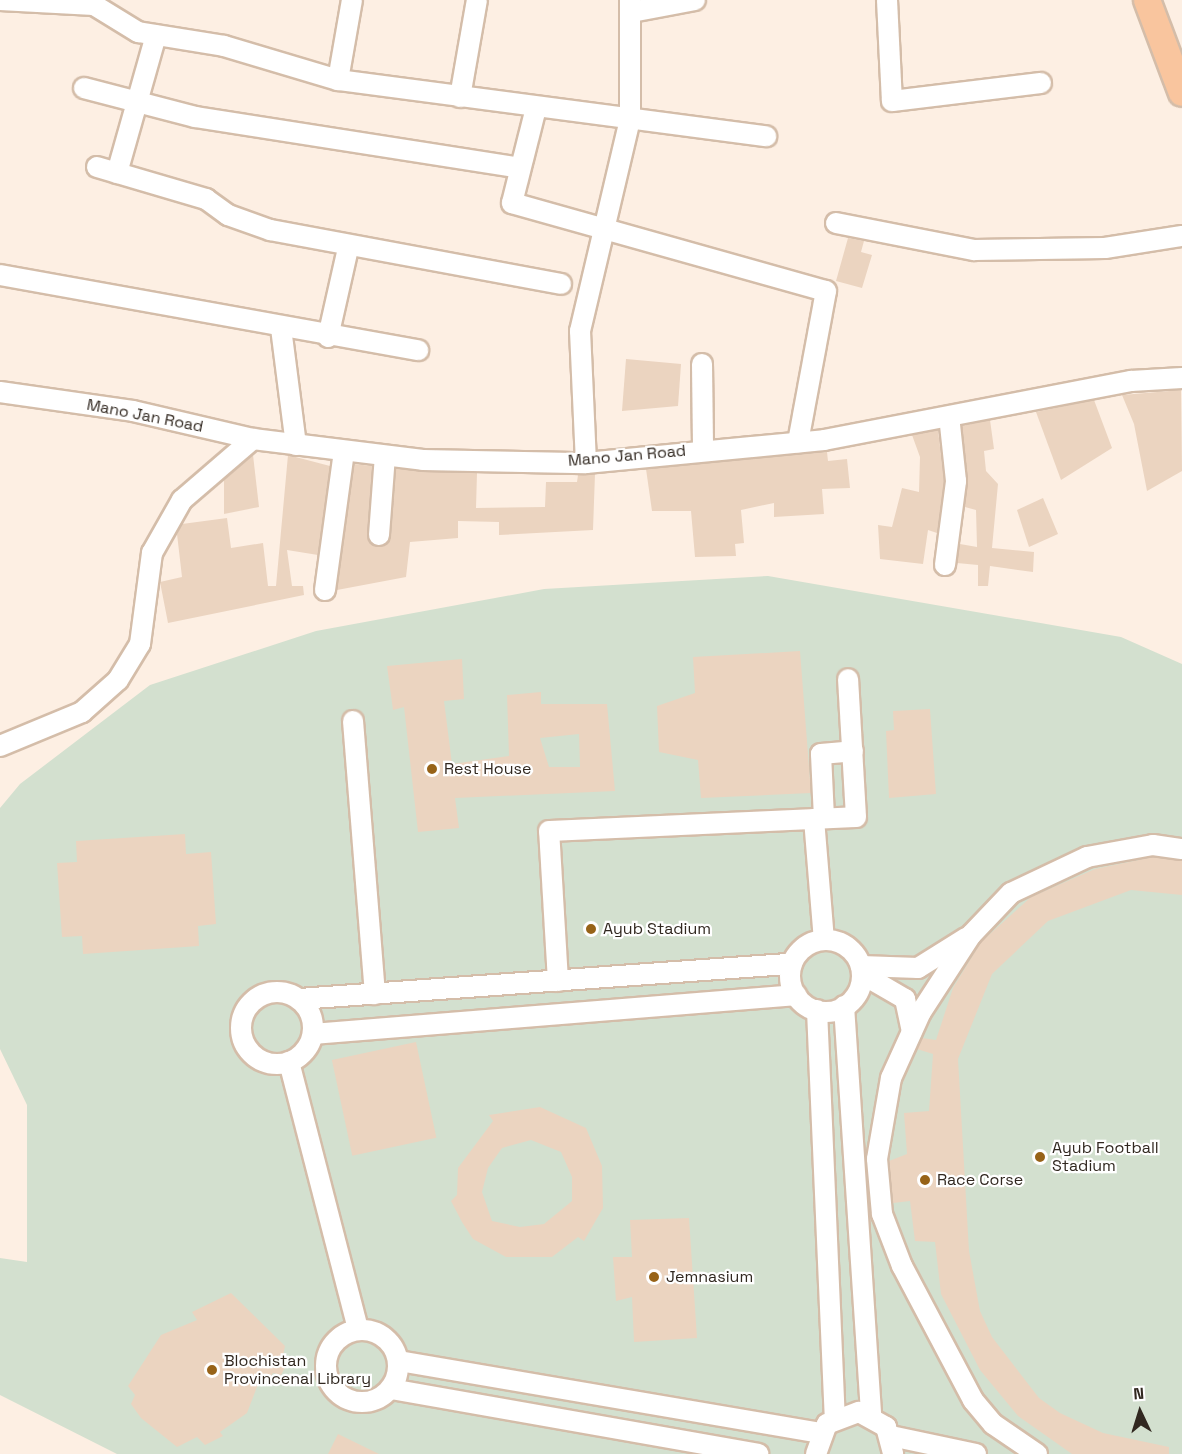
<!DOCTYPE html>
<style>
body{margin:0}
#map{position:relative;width:1182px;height:1454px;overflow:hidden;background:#fdefe3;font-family:"Space Grotesk",sans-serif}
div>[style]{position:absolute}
.green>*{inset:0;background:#d3e0cf}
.building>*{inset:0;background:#ebd4c0;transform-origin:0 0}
.roads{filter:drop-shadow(2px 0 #d4bda9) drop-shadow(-2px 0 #d4bda9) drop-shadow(0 2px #d4bda9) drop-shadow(0 -2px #d4bda9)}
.minor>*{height:20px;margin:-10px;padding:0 10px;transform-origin:10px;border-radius:10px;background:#fff}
.minor>.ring{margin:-10px;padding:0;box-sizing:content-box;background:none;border:20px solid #fff;border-radius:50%}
.major>*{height:26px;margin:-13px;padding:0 13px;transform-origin:13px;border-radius:13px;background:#f9c59e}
.dots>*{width:16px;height:16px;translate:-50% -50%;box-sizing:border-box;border:3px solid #fff;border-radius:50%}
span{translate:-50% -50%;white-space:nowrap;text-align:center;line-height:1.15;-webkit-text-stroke:4.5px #fff;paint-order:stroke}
.street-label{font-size:16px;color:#312820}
.poi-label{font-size:16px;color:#312820}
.left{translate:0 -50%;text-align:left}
.north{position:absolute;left:1110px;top:1382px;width:60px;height:60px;-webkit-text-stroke:4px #fff;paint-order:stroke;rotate:356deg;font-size:16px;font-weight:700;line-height:24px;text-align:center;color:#312820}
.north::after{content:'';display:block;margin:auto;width:21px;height:27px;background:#312820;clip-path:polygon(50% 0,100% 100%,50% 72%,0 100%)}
</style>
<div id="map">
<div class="green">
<i style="clip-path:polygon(768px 576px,1121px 637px,1182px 664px,1182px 1454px,117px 1454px,0 1395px,0 1258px,27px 1262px,27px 1105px,0 1049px,0 808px,20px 784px,150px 685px,316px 631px,544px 589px)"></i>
</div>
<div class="building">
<i style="clip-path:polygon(848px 238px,864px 241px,861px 252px,872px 255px,862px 288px,836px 281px)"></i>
<i style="clip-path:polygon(626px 359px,681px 364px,678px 406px,622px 411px)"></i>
<i style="clip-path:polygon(1181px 390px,1182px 471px,1147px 491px,1134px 424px,1122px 395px)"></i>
<i style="clip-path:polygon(1094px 400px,1112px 448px,1061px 480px,1036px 412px)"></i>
<i style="clip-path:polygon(990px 420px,994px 449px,984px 451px,986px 471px,998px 484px,992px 548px,1034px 552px,1033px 572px,990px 566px,988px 586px,978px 586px,978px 565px,957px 563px,960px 544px,977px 547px,976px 510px,965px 507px,962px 426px)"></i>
<i style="clip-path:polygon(938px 430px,944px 481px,937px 533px,928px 530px,923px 564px,880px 559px,878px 525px,892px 527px,902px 488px,919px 492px,920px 457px,912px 435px)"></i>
<i style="clip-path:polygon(827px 452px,828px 461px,847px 459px,850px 488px,822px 489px,824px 514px,774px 517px,774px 503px,741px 510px,744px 543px,735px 544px,736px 556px,695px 557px,691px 511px,652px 511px,646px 469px)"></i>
<i style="clip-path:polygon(253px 455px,259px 507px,224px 514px,224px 480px)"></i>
<i style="clip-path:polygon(288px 455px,330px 466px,318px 555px,287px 550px,292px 586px,303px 586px,304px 595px,168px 623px,160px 582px,182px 577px,177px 534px,182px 524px,227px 518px,231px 548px,263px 543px,268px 586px,276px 586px)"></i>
<i style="clip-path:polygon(354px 464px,372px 466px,367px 535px,378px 547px,391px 536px,396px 469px,477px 473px,476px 508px,545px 507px,546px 482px,577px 482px,578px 475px,595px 474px,593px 530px,499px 535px,499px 522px,458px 521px,458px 538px,410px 542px,406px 577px,337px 590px)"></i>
<i style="clip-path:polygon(1043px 498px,1058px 534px,1029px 547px,1017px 510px)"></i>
<i style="clip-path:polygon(800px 651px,811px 793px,701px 798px,698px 760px,659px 752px,657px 706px,695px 693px,693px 657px)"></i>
<i style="clip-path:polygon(evenodd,462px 659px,464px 699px,444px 701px,452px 764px,509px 756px,507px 695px,541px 692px,541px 704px,607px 704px,615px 791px,455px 798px,459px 828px,418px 832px,404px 707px,393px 710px,387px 666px,462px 659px,579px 734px,580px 767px,549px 767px,540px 738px,579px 734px)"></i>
<i style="clip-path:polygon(930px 709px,936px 794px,889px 798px,886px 731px,894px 730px,893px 711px)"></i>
<i style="clip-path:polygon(185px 834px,186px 854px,211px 852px,216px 924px,198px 926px,199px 946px,83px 954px,82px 936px,62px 937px,57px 863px,77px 862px,76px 841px)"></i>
<i style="clip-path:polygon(1153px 857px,1182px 861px,1182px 895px,1131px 890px,1048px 921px,992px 974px,958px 1059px,969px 1251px,980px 1311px,992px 1337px,1039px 1398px,1060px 1413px,1103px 1433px,1169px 1447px,1169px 1454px,1072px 1454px,1018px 1416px,980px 1370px,941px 1294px,935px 1242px,915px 1241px,910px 1201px,893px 1203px,889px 1161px,907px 1154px,904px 1113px,929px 1111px,933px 1054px,917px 1049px,922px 1038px,936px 1040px,953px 988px,981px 942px,1031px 897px,1095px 869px)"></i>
<i style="left:416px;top:1042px;width:98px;height:86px;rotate:78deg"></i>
<i style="clip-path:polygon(evenodd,540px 1107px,586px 1128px,602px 1166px,603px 1208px,584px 1241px,578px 1237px,552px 1257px,506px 1257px,473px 1239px,462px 1222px,451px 1201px,457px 1195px,458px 1168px,493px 1121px,489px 1115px,540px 1107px,531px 1140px,561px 1152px,572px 1177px,572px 1201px,544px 1224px,520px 1227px,492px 1221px,482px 1192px,488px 1168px,502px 1148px,531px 1140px)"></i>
<i style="clip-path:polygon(689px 1218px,697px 1338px,634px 1342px,632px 1297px,616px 1301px,613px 1257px,632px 1257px,630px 1220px)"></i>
<i style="clip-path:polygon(231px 1293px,285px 1346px,282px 1360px,287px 1364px,281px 1375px,273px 1373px,266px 1383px,260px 1379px,247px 1413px,220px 1432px,223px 1436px,205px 1445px,197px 1437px,177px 1447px,141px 1418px,131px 1404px,135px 1395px,128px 1386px,161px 1335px,197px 1320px,192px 1312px)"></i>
<i style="clip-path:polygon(338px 1434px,379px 1454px,328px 1454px)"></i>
</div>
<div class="roads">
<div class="minor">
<i style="left:0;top:0;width:94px;rotate:3deg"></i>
<i style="left:94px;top:5px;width:52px;rotate:31.5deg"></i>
<i style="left:138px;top:32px;width:87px;rotate:9.2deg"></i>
<i style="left:224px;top:46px;width:119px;rotate:16.6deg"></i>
<i style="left:338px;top:80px;width:432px;rotate:7.5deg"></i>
<i style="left:887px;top:0;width:101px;rotate:87.2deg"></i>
<i style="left:892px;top:101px;width:150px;rotate:-6.9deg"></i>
<i style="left:631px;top:12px;width:65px;rotate:-10.6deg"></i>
<i style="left:338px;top:80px;width:81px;rotate:-80.1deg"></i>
<i style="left:84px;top:88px;width:115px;rotate:14.6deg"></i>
<i style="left:195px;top:117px;width:329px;rotate:8.9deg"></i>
<i style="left:460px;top:97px;width:98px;rotate:-80.1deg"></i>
<i style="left:536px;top:108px;width:98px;rotate:104.2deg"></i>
<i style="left:512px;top:203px;width:326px;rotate:15.7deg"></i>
<i style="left:826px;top:291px;width:154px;rotate:100.5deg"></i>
<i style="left:97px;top:167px;width:114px;rotate:16.4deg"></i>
<i style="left:206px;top:199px;width:27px;rotate:36deg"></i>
<i style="left:228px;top:215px;width:45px;rotate:19.7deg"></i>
<i style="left:270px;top:230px;width:296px;rotate:10.5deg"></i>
<i style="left:117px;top:173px;width:143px;rotate:-74.2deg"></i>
<i style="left:836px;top:223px;width:141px;rotate:11.1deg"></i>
<i style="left:974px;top:250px;width:131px;rotate:-0.9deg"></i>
<i style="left:1105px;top:248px;width:78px;rotate:-8.9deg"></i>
<i style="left:0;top:275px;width:425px;rotate:10.2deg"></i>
<i style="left:281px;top:328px;width:118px;rotate:82.7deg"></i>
<i style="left:328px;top:337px;width:91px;rotate:-77.3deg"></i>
<i style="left:702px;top:364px;width:84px;rotate:89.3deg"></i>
<i style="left:0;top:392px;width:134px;rotate:8.1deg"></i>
<i style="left:133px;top:411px;width:123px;rotate:13.1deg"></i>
<i style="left:253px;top:439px;width:171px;rotate:7deg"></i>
<i style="left:423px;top:460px;width:163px;rotate:1.1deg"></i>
<i style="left:586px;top:463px;width:239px;rotate:-5.5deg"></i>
<i style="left:824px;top:440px;width:313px;rotate:-10.9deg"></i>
<i style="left:1131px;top:381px;width:51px;rotate:-3.4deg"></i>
<i style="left:586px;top:463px;width:132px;rotate:-92.6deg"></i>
<i style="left:580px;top:331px;width:217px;rotate:-76.7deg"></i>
<i style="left:630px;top:120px;width:120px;rotate:-90deg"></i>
<i style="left:379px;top:535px;width:79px;rotate:-85.7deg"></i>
<i style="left:945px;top:565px;width:85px;rotate:-82.5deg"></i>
<i style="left:956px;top:481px;width:65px;rotate:-96.1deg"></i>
<i style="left:325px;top:590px;width:140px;rotate:-82.2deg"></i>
<i style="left:353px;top:721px;width:274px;rotate:85.4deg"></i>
<i style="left:0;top:746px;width:89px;rotate:-22.5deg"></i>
<i style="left:82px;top:712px;width:48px;rotate:-41.6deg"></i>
<i style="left:118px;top:680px;width:42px;rotate:-58.6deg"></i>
<i style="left:140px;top:644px;width:92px;rotate:-82.5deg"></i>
<i style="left:152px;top:553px;width:61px;rotate:-60.5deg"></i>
<i style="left:182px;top:500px;width:94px;rotate:-40.7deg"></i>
<i style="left:824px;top:818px;width:64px;rotate:-92.7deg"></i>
<i style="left:821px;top:754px;width:32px;rotate:-5deg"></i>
<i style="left:814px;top:819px;width:121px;rotate:85.3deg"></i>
<i class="ring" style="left:790px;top:940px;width:52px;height:52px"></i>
<i style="left:861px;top:966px;width:57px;rotate:2deg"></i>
<i style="left:918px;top:968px;width:57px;rotate:-32deg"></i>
<i style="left:862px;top:974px;width:50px;rotate:30.2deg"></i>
<i style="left:905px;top:999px;width:33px;rotate:78deg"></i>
<i style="left:558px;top:981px;width:150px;rotate:-93.4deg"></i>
<i style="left:549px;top:831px;width:307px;rotate:-2.6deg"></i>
<i style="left:856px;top:817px;width:138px;rotate:-93.3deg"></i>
<i class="ring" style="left:241px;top:992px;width:52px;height:52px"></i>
<i style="left:299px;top:999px;width:494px;rotate:-4.1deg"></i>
<i style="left:844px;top:1006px;width:411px;rotate:86.2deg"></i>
<i style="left:817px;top:1010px;width:407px;rotate:87.5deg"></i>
<i style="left:313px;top:1034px;width:485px;rotate:-4.6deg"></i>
<i style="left:289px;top:1062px;width:276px;rotate:75.5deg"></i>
<i class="ring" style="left:326px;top:1330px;width:52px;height:52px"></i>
<i style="left:399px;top:1361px;width:427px;rotate:9.7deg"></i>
<i style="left:391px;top:1389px;width:373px;rotate:10deg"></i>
<i style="left:891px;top:1436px;width:87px;rotate:12deg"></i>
<i style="left:816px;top:1454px;width:32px;rotate:-70deg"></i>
<i style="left:827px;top:1424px;width:34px;rotate:-21deg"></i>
<i style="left:859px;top:1412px;width:31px;rotate:29deg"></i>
<i style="left:886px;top:1427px;width:28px;rotate:75deg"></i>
<i style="left:1037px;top:1454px;width:53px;rotate:-145.7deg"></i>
<i style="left:993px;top:1424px;width:31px;rotate:-130deg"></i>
<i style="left:973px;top:1400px;width:152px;rotate:-117.9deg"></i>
<i style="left:902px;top:1266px;width:56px;rotate:-111deg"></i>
<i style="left:882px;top:1214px;width:55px;rotate:-95.2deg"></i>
<i style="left:877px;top:1159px;width:82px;rotate:-80.2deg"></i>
<i style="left:891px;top:1078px;width:72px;rotate:-65.6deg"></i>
<i style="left:921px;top:1012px;width:92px;rotate:-57deg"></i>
<i style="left:971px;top:935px;width:58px;rotate:-46.4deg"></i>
<i style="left:1011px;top:893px;width:84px;rotate:-25.3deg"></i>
<i style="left:1087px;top:857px;width:67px;rotate:-10.3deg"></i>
<i style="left:1153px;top:845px;width:29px;rotate:8deg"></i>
</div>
<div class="major">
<i style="left:1147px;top:0;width:99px;rotate:69.4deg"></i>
</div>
</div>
<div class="dots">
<i style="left:432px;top:769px;background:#976318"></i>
<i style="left:591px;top:929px;background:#976318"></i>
<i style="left:1040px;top:1157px;background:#976318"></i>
<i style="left:925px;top:1180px;background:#976318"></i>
<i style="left:654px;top:1277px;background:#976318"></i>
<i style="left:212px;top:1370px;background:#976318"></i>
</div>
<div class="street-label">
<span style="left:145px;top:416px;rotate:11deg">Mano Jan Road</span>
<span style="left:627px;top:456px;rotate:-5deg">Mano Jan Road</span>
</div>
<div class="poi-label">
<span class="left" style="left:444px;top:769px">Rest House</span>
<span class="left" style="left:603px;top:929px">Ayub Stadium</span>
<span class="left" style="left:1052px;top:1157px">Ayub Football<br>Stadium</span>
<span class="left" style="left:937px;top:1180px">Race Corse</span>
<span class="left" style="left:666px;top:1277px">Jemnasium</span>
<span class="left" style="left:224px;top:1370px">Blochistan<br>Provincenal Library</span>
</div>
<div class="north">N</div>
</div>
